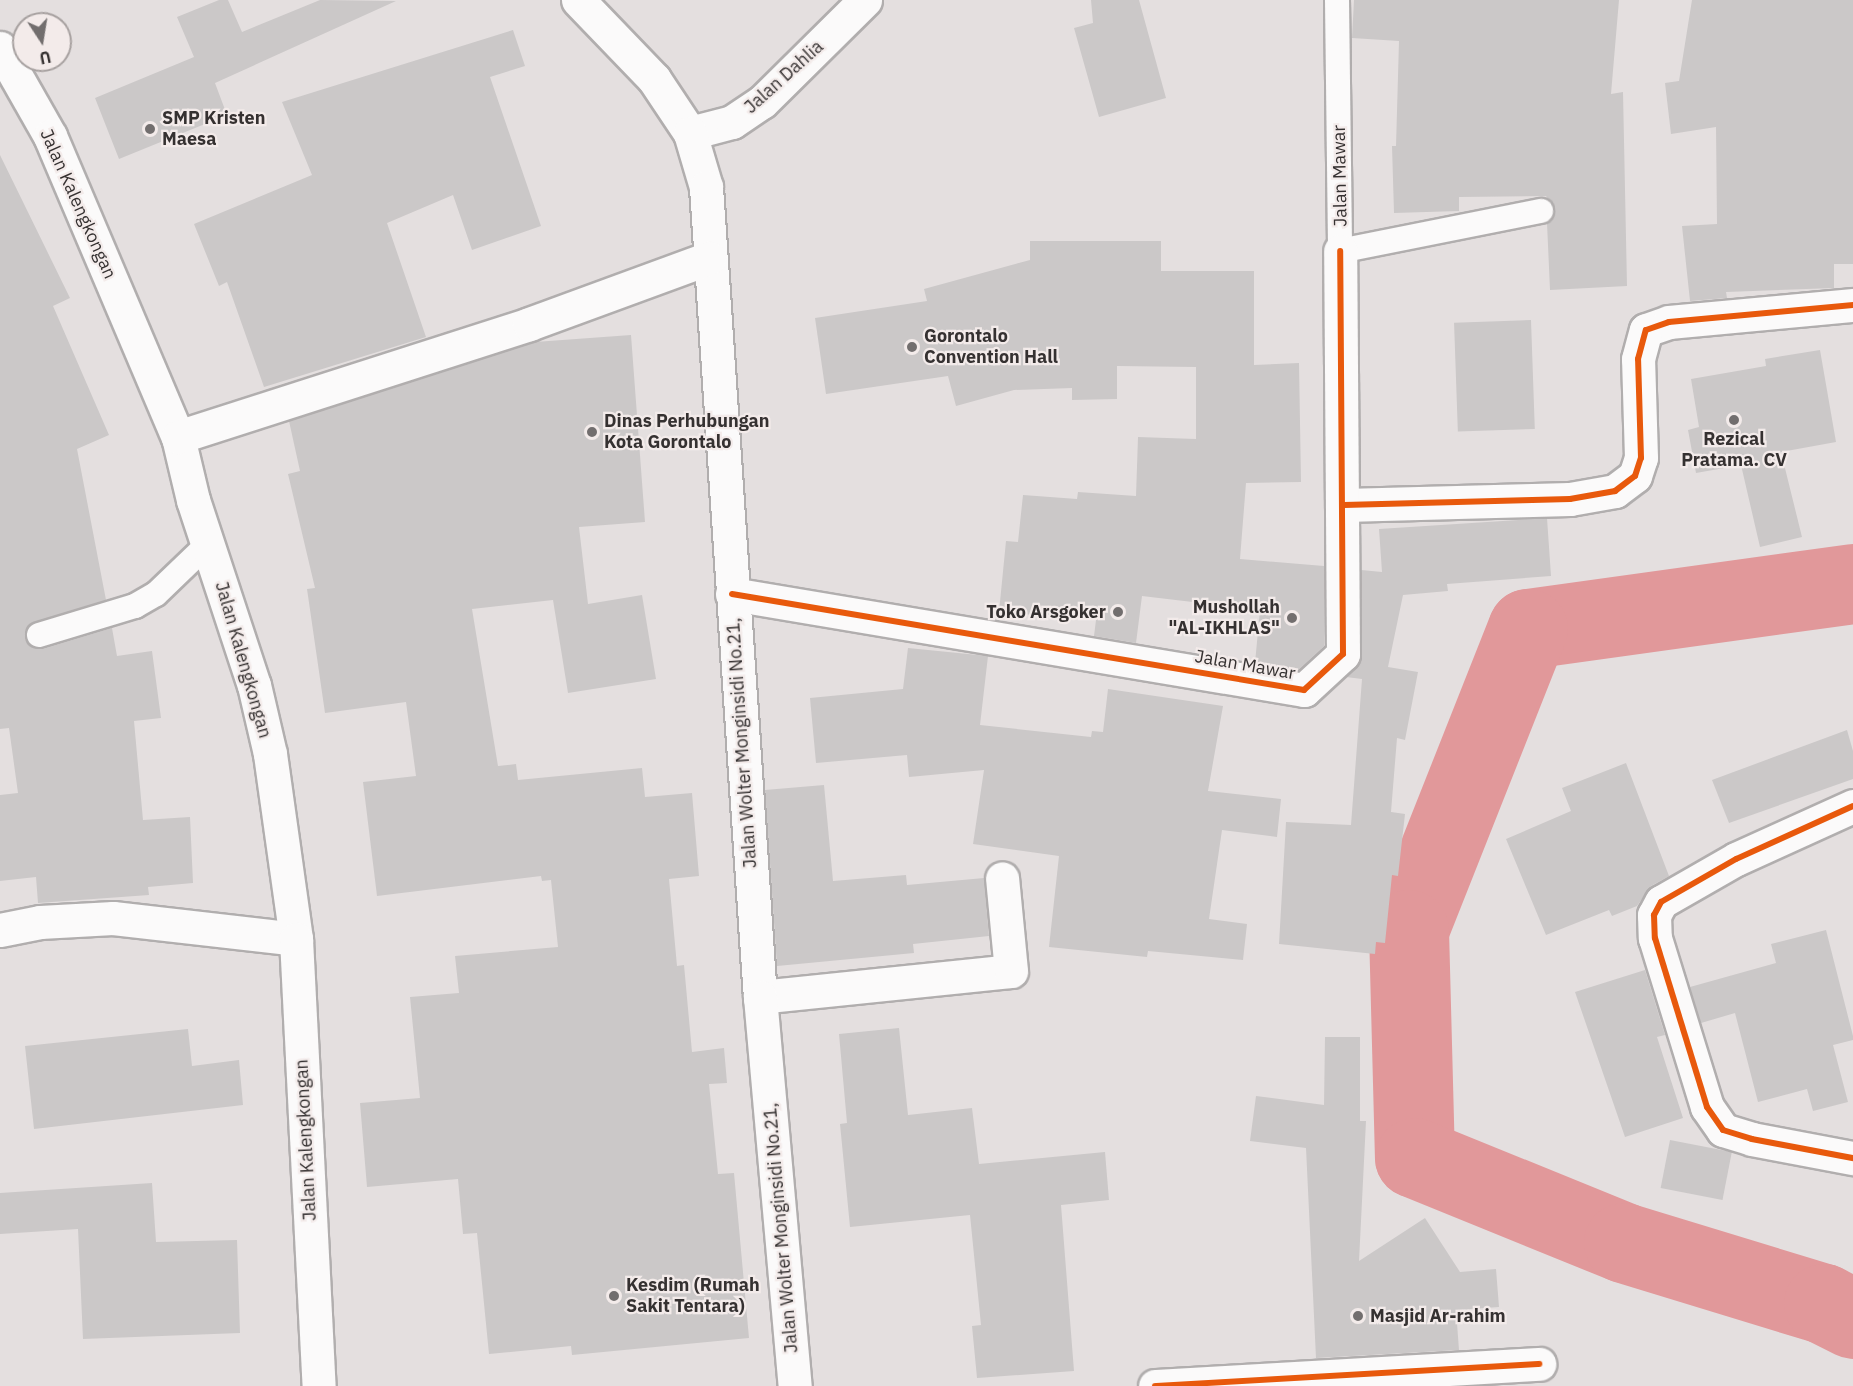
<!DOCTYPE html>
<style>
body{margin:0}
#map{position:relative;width:1853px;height:1386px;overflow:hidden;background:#e4dfdf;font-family:"IBM Plex Sans",sans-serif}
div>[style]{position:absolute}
.river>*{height:80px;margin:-40px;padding:0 40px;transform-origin:40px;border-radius:40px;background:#e1989a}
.building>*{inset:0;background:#cbc8c8;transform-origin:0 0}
.roads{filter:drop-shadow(2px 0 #b1aeae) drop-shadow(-2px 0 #b1aeae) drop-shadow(0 2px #b1aeae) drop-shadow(0 -2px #b1aeae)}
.service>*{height:24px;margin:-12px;padding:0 12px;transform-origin:12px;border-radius:12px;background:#fbfafa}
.minor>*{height:33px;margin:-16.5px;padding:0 16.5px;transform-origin:16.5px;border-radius:16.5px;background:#fbfafa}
.trunk>*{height:33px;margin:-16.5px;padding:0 16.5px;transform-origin:16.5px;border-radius:16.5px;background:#fbfafa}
.cycleway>*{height:6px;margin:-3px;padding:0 3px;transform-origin:3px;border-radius:3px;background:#e8590c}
.dots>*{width:16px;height:16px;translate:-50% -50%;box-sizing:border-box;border:3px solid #f3ebea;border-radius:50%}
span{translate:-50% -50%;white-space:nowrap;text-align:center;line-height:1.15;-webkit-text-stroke:4.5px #f3ebea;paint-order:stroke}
.street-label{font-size:18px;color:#353131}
.poi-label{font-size:18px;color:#353131;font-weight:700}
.left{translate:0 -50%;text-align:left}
.right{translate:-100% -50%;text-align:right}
.north{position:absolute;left:12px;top:12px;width:60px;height:60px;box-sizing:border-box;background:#f3ebea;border:2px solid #a7a1a0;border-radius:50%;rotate:168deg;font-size:16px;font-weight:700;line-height:24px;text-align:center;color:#353131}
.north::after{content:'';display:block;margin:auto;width:21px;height:27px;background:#726e6e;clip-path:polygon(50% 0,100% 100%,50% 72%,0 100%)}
</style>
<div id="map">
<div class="river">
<i style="left:1853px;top:584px;width:328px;rotate:172.1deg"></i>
<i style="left:1528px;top:629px;width:324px;rotate:111.6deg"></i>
<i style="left:1409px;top:930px;width:228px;rotate:88.5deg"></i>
<i style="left:1415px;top:1158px;width:226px;rotate:22.1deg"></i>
<i style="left:1624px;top:1243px;width:209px;rotate:17deg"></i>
<i style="left:1824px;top:1304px;width:33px;rotate:27deg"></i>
</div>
<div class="building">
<i style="clip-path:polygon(219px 0,228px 0,242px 32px,320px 0,396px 1px,215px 83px,227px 115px,119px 159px,95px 98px,194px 57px,177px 17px)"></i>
<i style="clip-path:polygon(1091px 0,1139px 0,1166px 98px,1099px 117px,1074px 28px,1093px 23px)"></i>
<i style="clip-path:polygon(1354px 0,1619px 0,1611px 94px,1623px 92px,1627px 286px,1550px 290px,1547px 223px,1555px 209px,1546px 196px,1459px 197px,1459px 211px,1394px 213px,1392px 146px,1396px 146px,1399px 41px,1352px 38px)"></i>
<i style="clip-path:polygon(1692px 0,1853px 0,1853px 264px,1834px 264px,1834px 288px,1726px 292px,1727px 298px,1690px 301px,1682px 226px,1717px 224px,1716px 127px,1671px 134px,1665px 83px,1679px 81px)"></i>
<i style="clip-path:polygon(513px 30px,525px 66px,490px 77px,541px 226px,472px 250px,453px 195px,387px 223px,426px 337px,264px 387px,227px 282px,219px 286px,194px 224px,312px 175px,282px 102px)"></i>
<i style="clip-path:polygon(0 155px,70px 298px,53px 306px,109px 435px,77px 449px,106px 600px,34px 622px,25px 631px,25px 639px,30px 646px,43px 649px,112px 628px,117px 656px,152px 651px,161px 718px,134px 721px,143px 820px,190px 817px,193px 883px,148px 887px,149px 895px,38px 903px,36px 877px,0 881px,0 795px,18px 793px,9px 728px,0 729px)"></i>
<i style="clip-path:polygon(1030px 241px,1161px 241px,1161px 271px,1254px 271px,1254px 365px,1299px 363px,1301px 482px,1246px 483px,1240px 559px,1324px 566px,1324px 646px,1298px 670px,1255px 663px,1260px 610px,1142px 596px,1136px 643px,1094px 636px,1096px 620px,999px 612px,1006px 541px,1018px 542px,1023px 495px,1077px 499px,1078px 492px,1136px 496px,1138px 437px,1196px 439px,1196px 367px,1117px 366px,1117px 399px,1072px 400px,1072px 388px,1014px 390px,956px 406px,948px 376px,826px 394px,815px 318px,927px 301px,924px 289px,1030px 260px)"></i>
<i style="left:1531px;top:320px;width:109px;height:77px;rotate:88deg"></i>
<i style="clip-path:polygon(631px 335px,645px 522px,579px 527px,588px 604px,642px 595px,656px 679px,568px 693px,553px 600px,472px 609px,498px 766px,516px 764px,518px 780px,642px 768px,645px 797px,692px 793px,699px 876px,669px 879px,677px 966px,684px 965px,692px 1052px,724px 1048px,727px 1083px,709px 1084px,718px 1174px,734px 1173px,749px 1338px,572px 1355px,571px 1346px,489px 1354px,477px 1233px,463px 1234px,458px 1179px,367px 1187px,360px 1103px,420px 1098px,410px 997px,459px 993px,455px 956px,558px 947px,551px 880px,542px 881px,541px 876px,377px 896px,363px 782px,416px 776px,406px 702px,325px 713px,307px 589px,315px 588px,288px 474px,300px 471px,289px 421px,535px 342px)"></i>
<i style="clip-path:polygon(1820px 350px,1836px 442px,1781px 452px,1802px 537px,1760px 547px,1741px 465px,1696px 473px,1688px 430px,1699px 427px,1691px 379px,1766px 366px,1765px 359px)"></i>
<i style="clip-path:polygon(1547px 518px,1551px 576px,1447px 584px,1448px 591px,1403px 595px,1388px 667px,1418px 672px,1405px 740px,1397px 738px,1391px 812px,1405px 814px,1398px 876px,1392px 875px,1385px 943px,1376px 942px,1375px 954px,1279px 944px,1286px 822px,1351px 825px,1362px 679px,1346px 677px,1362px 654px,1361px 570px,1382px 572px,1379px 529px)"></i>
<i style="clip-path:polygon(908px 648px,988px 656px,980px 725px,1091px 737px,1092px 731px,1103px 732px,1108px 689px,1223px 706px,1208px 791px,1281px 799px,1277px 837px,1222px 830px,1209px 919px,1247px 924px,1243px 960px,1148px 951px,1147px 957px,1049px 947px,1059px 856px,973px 844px,984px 770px,909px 777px,907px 755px,816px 763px,810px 698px,903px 689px)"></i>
<i style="clip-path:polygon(1847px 730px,1853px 751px,1853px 779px,1729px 823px,1712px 780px)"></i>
<i style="clip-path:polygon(1626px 763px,1669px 876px,1651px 886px,1637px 906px,1612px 916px,1609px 910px,1546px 935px,1506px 839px,1571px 811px,1562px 788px)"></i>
<i style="clip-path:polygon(824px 785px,833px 881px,906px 875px,907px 885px,984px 878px,989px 936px,913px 944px,914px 953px,777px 966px,765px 790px)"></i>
<i style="clip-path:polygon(1826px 930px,1853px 1036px,1853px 1040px,1833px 1045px,1848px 1102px,1813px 1111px,1807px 1089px,1758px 1102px,1735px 1013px,1701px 1023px,1690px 987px,1776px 963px,1771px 944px)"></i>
<i style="clip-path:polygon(1645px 970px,1665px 1035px,1657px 1037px,1683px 1118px,1625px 1137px,1575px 992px)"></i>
<i style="clip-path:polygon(899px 1028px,908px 1115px,972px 1108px,979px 1164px,1105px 1152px,1109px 1200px,1061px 1205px,1074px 1371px,977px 1378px,972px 1326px,981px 1325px,970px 1215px,850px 1227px,840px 1124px,847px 1123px,839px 1034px)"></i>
<i style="clip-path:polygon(188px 1029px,192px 1066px,239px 1060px,243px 1105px,34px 1129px,25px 1046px)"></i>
<i style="clip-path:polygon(1325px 1037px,1360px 1037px,1360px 1121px,1366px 1121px,1359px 1261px,1425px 1218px,1460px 1272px,1496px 1269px,1499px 1307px,1456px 1310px,1459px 1350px,1316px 1358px,1306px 1148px,1250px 1141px,1256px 1096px,1324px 1105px)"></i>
<i style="left:1670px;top:1140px;width:63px;height:49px;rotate:11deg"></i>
<i style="clip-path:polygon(152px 1183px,156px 1242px,237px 1240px,240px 1333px,83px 1339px,78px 1229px,0 1234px,0 1193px)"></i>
</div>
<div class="roads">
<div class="service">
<i style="left:1337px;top:0;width:251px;rotate:89.3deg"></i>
<i style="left:1340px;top:251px;width:205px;rotate:-11.3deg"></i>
<i style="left:39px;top:635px;width:100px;rotate:-16.8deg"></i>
<i style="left:135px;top:606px;width:24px;rotate:-30deg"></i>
<i style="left:156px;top:594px;width:72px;rotate:-43.9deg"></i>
</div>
<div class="minor">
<i style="left:690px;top:133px;width:43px;rotate:-14.7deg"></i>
<i style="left:732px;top:122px;width:36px;rotate:-34deg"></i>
<i style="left:762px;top:102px;width:145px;rotate:-44.7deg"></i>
<i style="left:1344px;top:505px;width:226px;rotate:-1.5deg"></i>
<i style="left:1570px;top:499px;width:46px;rotate:-10.1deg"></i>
<i style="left:1615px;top:491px;width:25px;rotate:-37deg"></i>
<i style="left:1635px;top:476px;width:19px;rotate:-72deg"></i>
<i style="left:1641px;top:458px;width:99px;rotate:-91.7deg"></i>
<i style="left:1638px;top:359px;width:30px;rotate:-75deg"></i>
<i style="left:1646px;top:330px;width:24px;rotate:-19deg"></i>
<i style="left:1669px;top:322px;width:185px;rotate:-5.3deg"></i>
<i style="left:732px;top:594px;width:580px;rotate:9.53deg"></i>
<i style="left:1304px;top:690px;width:53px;rotate:-42.7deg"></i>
<i style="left:1343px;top:654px;width:403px;rotate:-90.4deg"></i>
<i style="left:1853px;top:806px;width:128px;rotate:155.6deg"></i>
<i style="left:1736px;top:859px;width:86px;rotate:150.2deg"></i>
<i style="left:1661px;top:902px;width:15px;rotate:118deg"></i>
<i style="left:1654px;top:915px;width:23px;rotate:88deg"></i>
<i style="left:1655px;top:938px;width:177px;rotate:72.9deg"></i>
<i style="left:1707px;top:1107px;width:28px;rotate:55deg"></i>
<i style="left:1723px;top:1130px;width:30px;rotate:17deg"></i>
<i style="left:1752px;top:1139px;width:103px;rotate:10.7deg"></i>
<i style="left:0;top:930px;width:41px;rotate:-11.3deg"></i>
<i style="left:40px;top:922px;width:73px;rotate:-3.1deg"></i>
<i style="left:113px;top:918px;width:184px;rotate:6.5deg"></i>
<i style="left:760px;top:997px;width:252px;rotate:-5.9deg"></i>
<i style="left:1011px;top:971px;width:93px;rotate:-95.5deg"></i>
<i style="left:1155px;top:1386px;width:385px;rotate:-3.3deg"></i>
</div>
<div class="trunk">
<i style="left:578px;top:0;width:110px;rotate:46.1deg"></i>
<i style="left:654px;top:79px;width:65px;rotate:56.3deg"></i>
<i style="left:690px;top:133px;width:56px;rotate:73.5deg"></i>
<i style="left:706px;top:187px;width:812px;rotate:86.19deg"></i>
<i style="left:760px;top:997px;width:391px;rotate:84.9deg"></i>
<i style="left:0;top:48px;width:101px;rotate:60.4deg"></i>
<i style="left:50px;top:136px;width:327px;rotate:67deg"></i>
<i style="left:178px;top:437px;width:65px;rotate:76.6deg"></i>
<i style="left:193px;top:500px;width:195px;rotate:71.8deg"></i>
<i style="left:254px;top:685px;width:71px;rotate:76.9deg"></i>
<i style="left:270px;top:754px;width:187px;rotate:82deg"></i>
<i style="left:296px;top:939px;width:448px;rotate:87.1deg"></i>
<i style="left:178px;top:437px;width:369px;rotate:-17.8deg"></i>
<i style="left:529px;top:324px;width:192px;rotate:-20.1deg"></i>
</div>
</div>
<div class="cycleway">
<i style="left:1344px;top:505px;width:226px;rotate:-1.5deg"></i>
<i style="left:1570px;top:499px;width:46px;rotate:-10.1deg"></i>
<i style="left:1615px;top:491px;width:25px;rotate:-37deg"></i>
<i style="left:1635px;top:476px;width:19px;rotate:-72deg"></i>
<i style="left:1641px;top:458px;width:99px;rotate:-91.7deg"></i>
<i style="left:1638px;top:359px;width:30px;rotate:-75deg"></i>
<i style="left:1646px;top:330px;width:24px;rotate:-19deg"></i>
<i style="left:1669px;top:322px;width:185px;rotate:-5.3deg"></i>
<i style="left:732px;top:594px;width:580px;rotate:9.53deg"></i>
<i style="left:1304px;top:690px;width:53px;rotate:-42.7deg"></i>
<i style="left:1343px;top:654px;width:403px;rotate:-90.4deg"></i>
<i style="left:1853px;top:806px;width:128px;rotate:155.6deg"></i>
<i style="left:1736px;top:859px;width:86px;rotate:150.2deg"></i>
<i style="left:1661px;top:902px;width:15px;rotate:118deg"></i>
<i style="left:1654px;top:915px;width:23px;rotate:88deg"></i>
<i style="left:1655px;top:938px;width:177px;rotate:72.9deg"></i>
<i style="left:1707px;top:1107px;width:28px;rotate:55deg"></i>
<i style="left:1723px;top:1130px;width:30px;rotate:17deg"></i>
<i style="left:1752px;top:1139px;width:103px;rotate:10.7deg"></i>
<i style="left:1155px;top:1386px;width:385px;rotate:-3.3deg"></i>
</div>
<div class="dots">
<i style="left:150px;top:129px;background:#726e6e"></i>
<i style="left:912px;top:347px;background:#726e6e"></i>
<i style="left:1734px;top:420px;background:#726e6e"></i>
<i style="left:592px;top:432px;background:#726e6e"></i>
<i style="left:1118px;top:612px;background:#726e6e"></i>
<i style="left:1292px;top:618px;background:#726e6e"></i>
<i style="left:614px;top:1296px;background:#726e6e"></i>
<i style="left:1358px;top:1316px;background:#726e6e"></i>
</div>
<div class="street-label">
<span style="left:784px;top:77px;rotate:-42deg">Jalan Dahlia</span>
<span style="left:1340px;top:176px;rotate:-91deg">Jalan Mawar</span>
<span style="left:78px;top:204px;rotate:66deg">Jalan Kalengkongan</span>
<span style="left:243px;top:660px;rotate:74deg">Jalan Kalengkongan</span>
<span style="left:1245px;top:665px;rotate:10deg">Jalan Mawar</span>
<span style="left:742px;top:743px;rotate:-94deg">Jalan Wolter Monginsidi No.21,</span>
<span style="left:306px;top:1140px;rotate:-93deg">Jalan Kalengkongan</span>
<span style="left:781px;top:1228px;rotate:-95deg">Jalan Wolter Monginsidi No.21,</span>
</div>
<div class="poi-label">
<span class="left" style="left:162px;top:129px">SMP Kristen<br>Maesa</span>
<span class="left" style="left:924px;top:347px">Gorontalo<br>Convention Hall</span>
<span class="left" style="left:604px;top:432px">Dinas Perhubungan<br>Kota Gorontalo</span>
<span style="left:1734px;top:450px">Rezical<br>Pratama. CV</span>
<span class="right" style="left:1280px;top:618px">Mushollah<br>"AL-IKHLAS"</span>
<span class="right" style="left:1106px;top:612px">Toko Arsgoker</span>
<span class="left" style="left:626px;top:1296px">Kesdim (Rumah<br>Sakit Tentara)</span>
<span class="left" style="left:1370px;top:1316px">Masjid Ar-rahim</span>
</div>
<div class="north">U</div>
</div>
